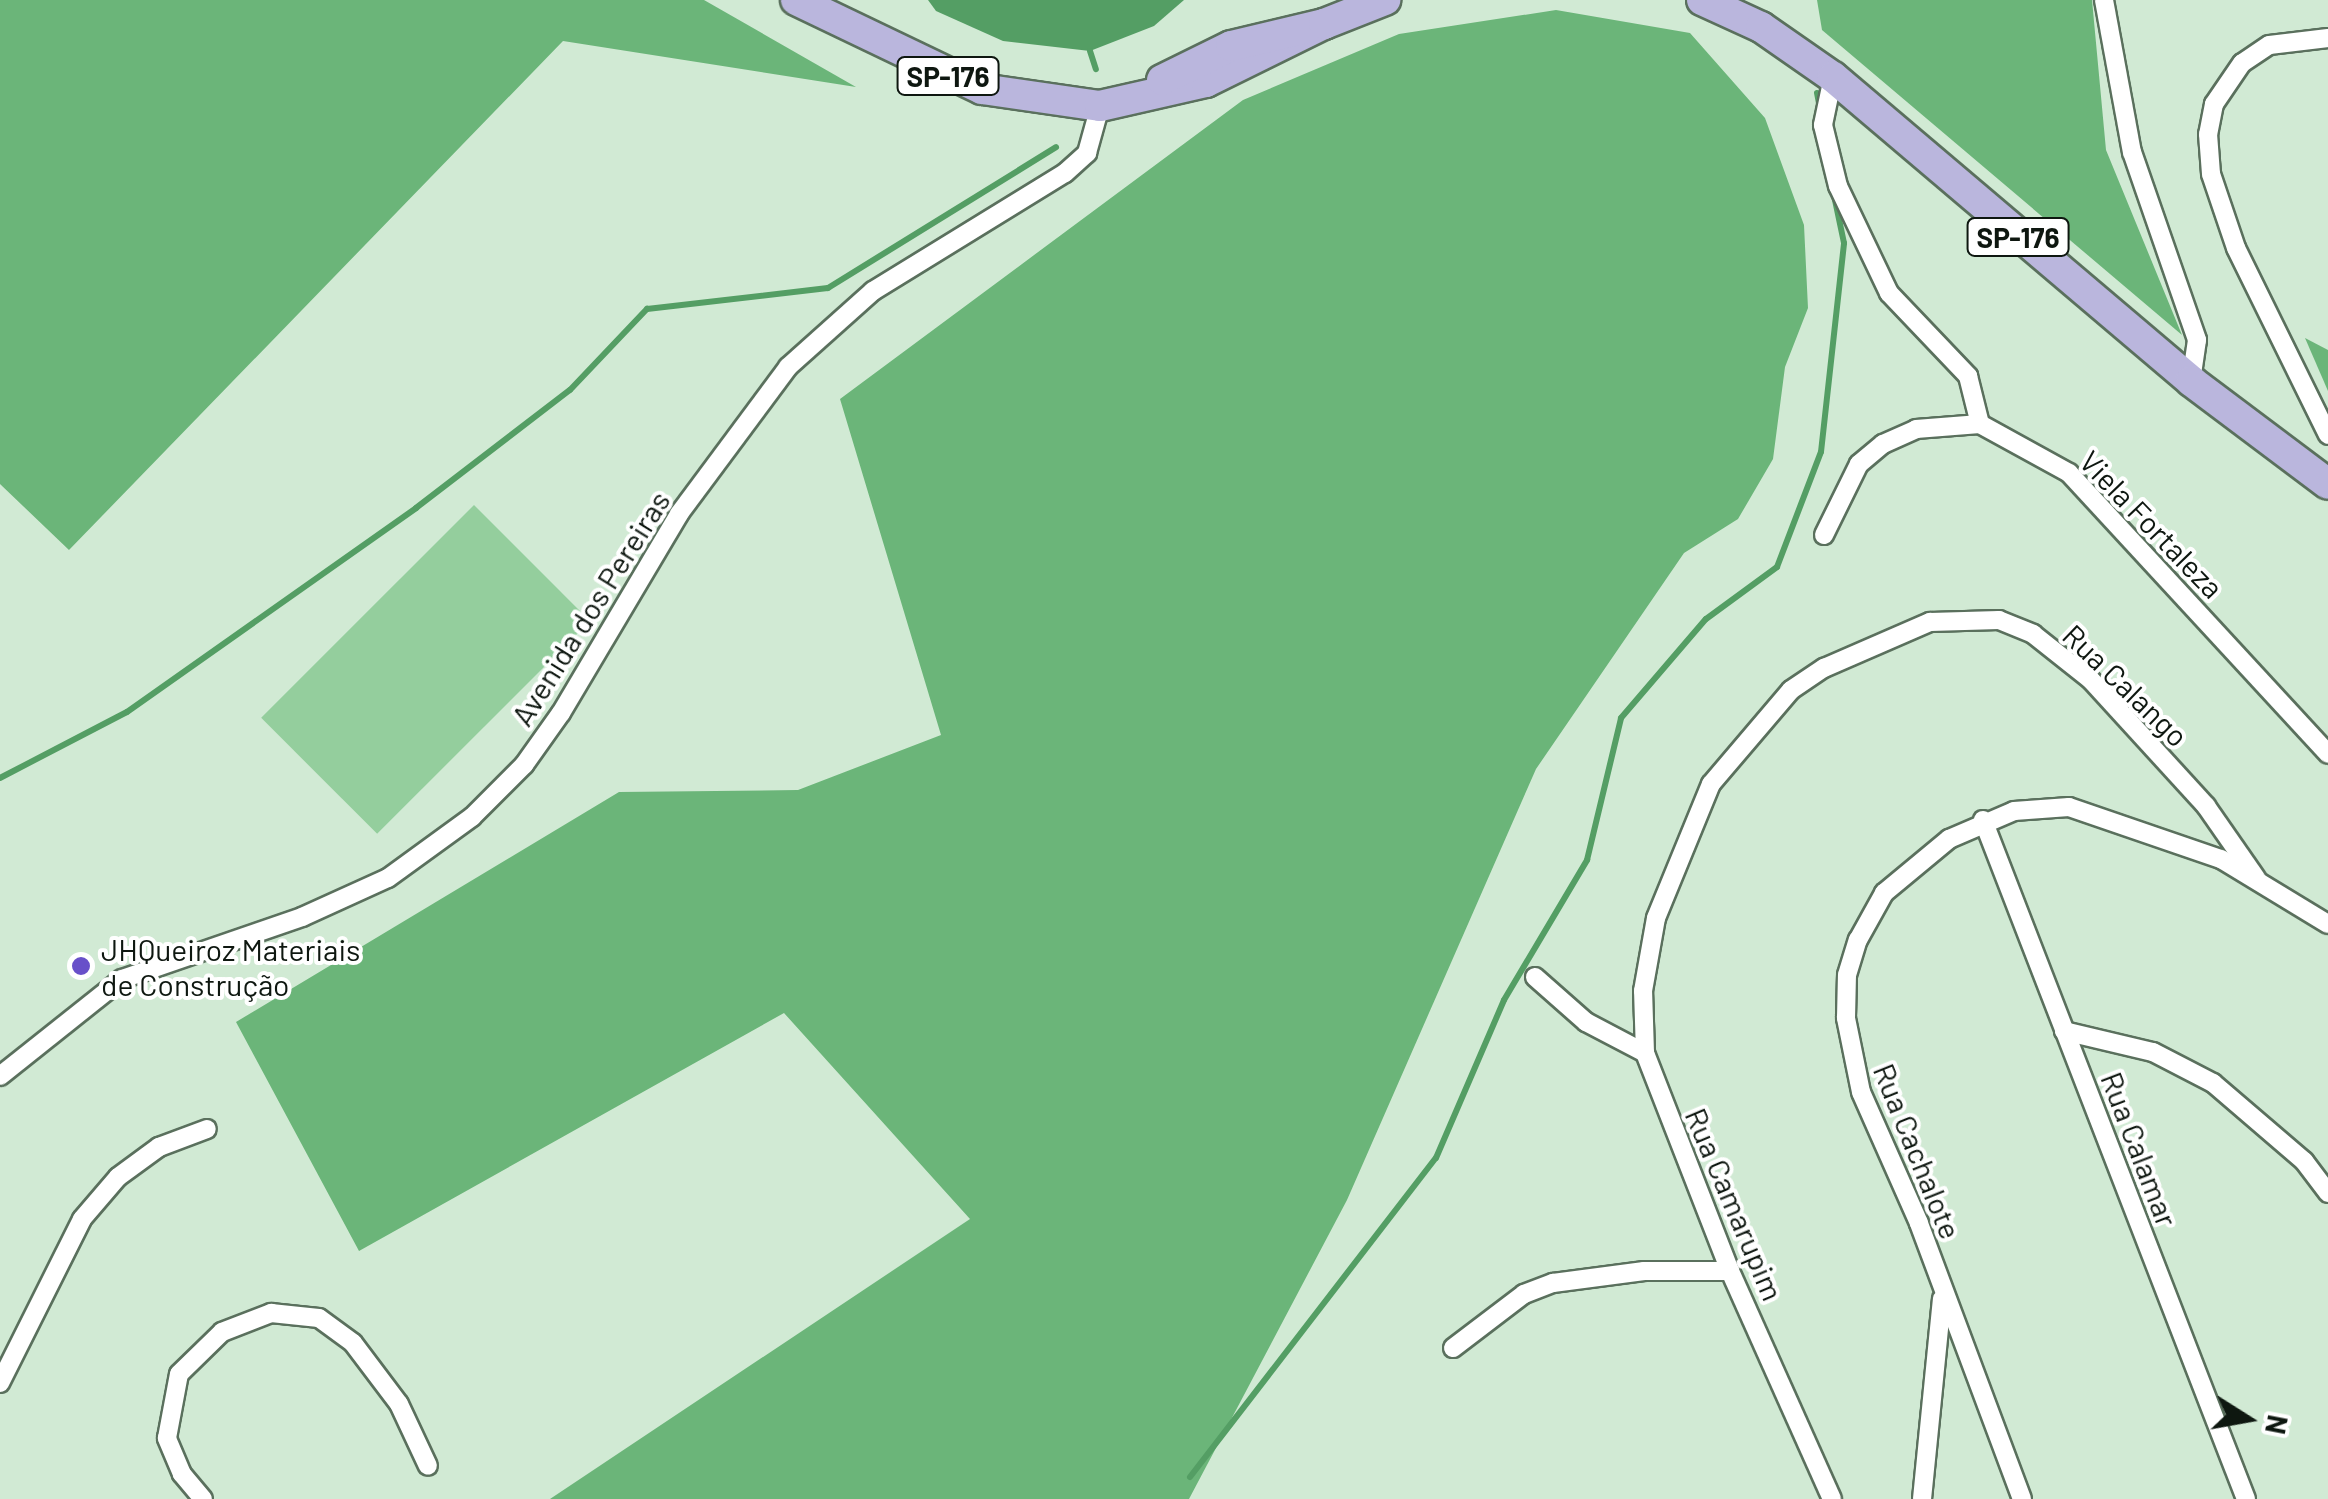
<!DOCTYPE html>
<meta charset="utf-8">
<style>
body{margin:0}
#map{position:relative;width:2328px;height:1499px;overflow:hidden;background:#d1ead4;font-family:Barlow,sans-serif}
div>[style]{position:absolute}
.green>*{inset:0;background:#94ce9d;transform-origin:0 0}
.forest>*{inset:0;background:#6bb579}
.water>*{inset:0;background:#549e64}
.stream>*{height:6px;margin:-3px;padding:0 3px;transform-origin:3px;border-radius:3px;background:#549e64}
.roads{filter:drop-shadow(2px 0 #5a705d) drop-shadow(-2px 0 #5a705d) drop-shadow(0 2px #5a705d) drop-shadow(0 -2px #5a705d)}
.minor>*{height:18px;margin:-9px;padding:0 9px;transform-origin:9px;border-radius:9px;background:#fff}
.primary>*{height:30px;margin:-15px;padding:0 15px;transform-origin:15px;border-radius:15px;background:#bab6dd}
.dots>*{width:28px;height:28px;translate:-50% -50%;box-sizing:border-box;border:5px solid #fff;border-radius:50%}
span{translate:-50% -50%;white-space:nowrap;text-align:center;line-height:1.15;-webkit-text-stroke:8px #fff;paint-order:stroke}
.shield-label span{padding:2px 8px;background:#fff;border:2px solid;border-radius:8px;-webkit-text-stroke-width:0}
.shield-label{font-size:28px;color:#0e1710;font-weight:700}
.street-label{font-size:30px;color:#0e1710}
.poi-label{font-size:30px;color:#0e1710}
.left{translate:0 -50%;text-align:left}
.north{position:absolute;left:2198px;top:1369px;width:100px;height:100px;-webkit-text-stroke:8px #fff;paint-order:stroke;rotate:101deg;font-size:28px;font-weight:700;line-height:40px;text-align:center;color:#0e1710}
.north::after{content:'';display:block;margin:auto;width:35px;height:45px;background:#0e1710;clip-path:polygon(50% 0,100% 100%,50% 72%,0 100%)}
</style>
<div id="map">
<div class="green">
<i style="left:474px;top:505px;width:164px;height:301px;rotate:45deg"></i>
</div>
<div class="forest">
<i style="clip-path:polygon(0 0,704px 0,856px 87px,563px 41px,69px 550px,0 484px)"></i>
<i style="clip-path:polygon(1817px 0,2092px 0,2106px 150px,2182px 335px,1822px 30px)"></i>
<i style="clip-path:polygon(1556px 10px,1690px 33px,1765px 118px,1804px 225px,1808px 308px,1785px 367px,1773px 459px,1738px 519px,1684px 553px,1536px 769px,1347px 1200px,1189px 1499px,550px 1499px,970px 1219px,784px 1013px,359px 1251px,236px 1022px,619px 792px,798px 790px,941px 735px,840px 399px,1243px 100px,1399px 34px)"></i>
<i style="clip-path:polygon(2305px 338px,2328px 350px,2328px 391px)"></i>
</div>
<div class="water">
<i style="clip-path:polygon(928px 0,1184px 0,1154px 26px,1090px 51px,1003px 41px,936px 11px)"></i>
</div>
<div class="stream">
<i style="left:1090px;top:51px;width:19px;rotate:72deg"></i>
<i style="left:1817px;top:93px;width:16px;rotate:79deg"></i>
<i style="left:0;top:778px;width:143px;rotate:-27.5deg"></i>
<i style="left:127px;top:712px;width:354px;rotate:-35.2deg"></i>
<i style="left:416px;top:508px;width:194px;rotate:-37.5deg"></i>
<i style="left:570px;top:390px;width:112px;rotate:-46.5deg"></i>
<i style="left:647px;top:309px;width:182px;rotate:-6.6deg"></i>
<i style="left:828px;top:288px;width:268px;rotate:-31.7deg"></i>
<i style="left:1190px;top:1477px;width:403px;rotate:-52.4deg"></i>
<i style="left:1436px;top:1158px;width:172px;rotate:-66.7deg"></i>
<i style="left:1504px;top:1000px;width:163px;rotate:-59.3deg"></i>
<i style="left:1587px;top:860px;width:146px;rotate:-76.5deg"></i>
<i style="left:1621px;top:718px;width:130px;rotate:-49.4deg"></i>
<i style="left:1706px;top:619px;width:88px;rotate:-36.2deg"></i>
<i style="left:1777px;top:567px;width:123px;rotate:-69.1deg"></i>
<i style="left:1821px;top:452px;width:210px;rotate:-83.7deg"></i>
<i style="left:1844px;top:243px;width:49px;rotate:-101.8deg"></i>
</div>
<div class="roads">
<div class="minor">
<i style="left:2104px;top:0;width:155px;rotate:79.6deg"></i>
<i style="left:2132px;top:152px;width:199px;rotate:70.9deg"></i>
<i style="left:2197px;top:340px;width:41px;rotate:98.3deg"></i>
<i style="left:2328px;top:38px;width:59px;rotate:173.2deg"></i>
<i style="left:2269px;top:45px;width:32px;rotate:146deg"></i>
<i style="left:2242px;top:63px;width:50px;rotate:124.3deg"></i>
<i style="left:2214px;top:104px;width:31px;rotate:101deg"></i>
<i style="left:2208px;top:134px;width:40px;rotate:85.7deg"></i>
<i style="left:2211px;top:174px;width:78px;rotate:71.3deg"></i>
<i style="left:2236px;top:248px;width:208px;rotate:63.8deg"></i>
<i style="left:1833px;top:77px;width:49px;rotate:101.8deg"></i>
<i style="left:1823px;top:125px;width:63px;rotate:76.2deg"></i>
<i style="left:1838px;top:186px;width:119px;rotate:64.5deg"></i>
<i style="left:1889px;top:293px;width:115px;rotate:46.4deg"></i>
<i style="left:1968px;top:376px;width:49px;rotate:76deg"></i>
<i style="left:1824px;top:535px;width:79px;rotate:-63.8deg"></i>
<i style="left:1859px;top:464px;width:31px;rotate:-40deg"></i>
<i style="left:1883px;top:444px;width:36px;rotate:-24deg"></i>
<i style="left:1916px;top:429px;width:64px;rotate:-4.5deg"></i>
<i style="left:1980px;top:424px;width:102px;rotate:28.8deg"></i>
<i style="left:2069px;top:473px;width:382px;rotate:47.3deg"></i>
<i style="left:1983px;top:820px;width:728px;rotate:68.83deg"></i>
<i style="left:1535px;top:977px;width:68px;rotate:41.4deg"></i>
<i style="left:1586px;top:1022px;width:67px;rotate:27.7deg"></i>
<i style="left:2064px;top:1031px;width:91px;rotate:13.3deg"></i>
<i style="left:2153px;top:1052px;width:68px;rotate:27.3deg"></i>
<i style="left:2213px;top:1083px;width:120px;rotate:40.6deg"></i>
<i style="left:2304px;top:1161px;width:40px;rotate:53deg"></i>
<i style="left:0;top:1076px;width:156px;rotate:-38.5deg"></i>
<i style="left:122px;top:979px;width:190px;rotate:-19deg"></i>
<i style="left:302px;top:917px;width:94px;rotate:-24.4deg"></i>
<i style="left:388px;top:878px;width:104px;rotate:-36deg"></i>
<i style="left:472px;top:817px;width:74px;rotate:-45deg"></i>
<i style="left:524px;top:765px;width:64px;rotate:-54.6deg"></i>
<i style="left:561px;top:713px;width:231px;rotate:-59.3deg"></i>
<i style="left:679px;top:514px;width:183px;rotate:-53.4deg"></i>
<i style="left:788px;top:367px;width:114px;rotate:-41.8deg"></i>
<i style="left:873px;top:291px;width:225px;rotate:-31.6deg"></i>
<i style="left:1065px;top:173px;width:30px;rotate:-42deg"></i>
<i style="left:1087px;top:153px;width:49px;rotate:-74.5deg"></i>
<i style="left:1453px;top:1348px;width:89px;rotate:-37.3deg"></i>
<i style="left:1524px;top:1294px;width:31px;rotate:-21deg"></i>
<i style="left:1553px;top:1283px;width:92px;rotate:-7.5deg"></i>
<i style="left:1644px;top:1271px;width:86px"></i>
<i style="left:0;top:1383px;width:183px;rotate:-63.4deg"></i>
<i style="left:82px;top:1219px;width:55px;rotate:-49.4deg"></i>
<i style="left:118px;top:1177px;width:51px;rotate:-36.2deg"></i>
<i style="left:159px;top:1147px;width:51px;rotate:-20.6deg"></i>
<i style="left:203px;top:1499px;width:33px;rotate:-130deg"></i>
<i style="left:182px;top:1474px;width:39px;rotate:-113deg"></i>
<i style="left:167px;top:1438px;width:65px;rotate:-79.4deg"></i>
<i style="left:179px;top:1374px;width:60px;rotate:-44.3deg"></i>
<i style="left:222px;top:1332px;width:53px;rotate:-21.2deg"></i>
<i style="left:271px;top:1313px;width:48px;rotate:5.9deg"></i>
<i style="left:319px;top:1318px;width:42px;rotate:36.3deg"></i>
<i style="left:353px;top:1343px;width:76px;rotate:53deg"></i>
<i style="left:399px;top:1404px;width:68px;rotate:64.9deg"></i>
<i style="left:1832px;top:1499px;width:250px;rotate:-114.1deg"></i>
<i style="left:1730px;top:1271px;width:234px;rotate:-111.3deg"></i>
<i style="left:1645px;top:1053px;width:62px;rotate:-91.8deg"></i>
<i style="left:1643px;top:991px;width:74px;rotate:-79.9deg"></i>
<i style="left:1656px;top:918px;width:145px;rotate:-67.7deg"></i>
<i style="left:1711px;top:784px;width:123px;rotate:-49.6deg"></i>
<i style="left:1791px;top:690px;width:40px;rotate:-34deg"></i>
<i style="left:1824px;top:668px;width:116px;rotate:-23.5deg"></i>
<i style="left:1930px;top:622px;width:69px;rotate:-1.7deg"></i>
<i style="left:1999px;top:620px;width:37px;rotate:22deg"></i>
<i style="left:2033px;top:634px;width:74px;rotate:38.4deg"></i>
<i style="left:2091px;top:680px;width:171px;rotate:47.6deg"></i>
<i style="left:2206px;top:806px;width:88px;rotate:55.2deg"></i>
<i style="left:1922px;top:1499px;width:201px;rotate:-84.3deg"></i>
<i style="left:2022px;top:1499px;width:295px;rotate:-110.5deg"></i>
<i style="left:1919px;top:1223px;width:143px;rotate:-113.9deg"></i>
<i style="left:1861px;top:1092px;width:76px;rotate:-101.5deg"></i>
<i style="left:1846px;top:1018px;width:43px;rotate:-88.7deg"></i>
<i style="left:1847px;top:975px;width:37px;rotate:-73deg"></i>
<i style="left:1858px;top:940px;width:54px;rotate:-61deg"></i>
<i style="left:1884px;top:893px;width:85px;rotate:-39.7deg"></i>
<i style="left:1949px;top:839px;width:71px;rotate:-23.3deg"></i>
<i style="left:2014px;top:811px;width:55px;rotate:-4.2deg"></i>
<i style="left:2069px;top:807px;width:161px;rotate:18.9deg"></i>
<i style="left:2221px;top:859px;width:125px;rotate:31.3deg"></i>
</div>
<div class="primary">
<i style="left:796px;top:0;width:206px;rotate:25.6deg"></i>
<i style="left:982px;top:89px;width:119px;rotate:8.2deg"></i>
<i style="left:1100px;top:106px;width:109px;rotate:-12.8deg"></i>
<i style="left:1206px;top:82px;width:131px;rotate:-26.2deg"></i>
<i style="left:1702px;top:0;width:65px;rotate:24.6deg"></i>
<i style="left:1761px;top:27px;width:88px;rotate:34.8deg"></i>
<i style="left:1833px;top:77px;width:470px;rotate:40.3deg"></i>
<i style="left:2191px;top:381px;width:171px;rotate:36.9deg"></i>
<i style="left:1162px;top:80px;width:77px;rotate:-26.2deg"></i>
<i style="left:1231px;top:46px;width:96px;rotate:-13.3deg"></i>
<i style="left:1324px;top:24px;width:66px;rotate:-21.5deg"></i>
</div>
</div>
<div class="dots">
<i style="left:81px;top:966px;background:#6850c9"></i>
</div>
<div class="shield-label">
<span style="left:948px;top:76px">SP-176</span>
<span style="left:2018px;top:237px">SP-176</span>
</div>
<div class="street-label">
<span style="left:2152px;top:524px;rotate:46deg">Viela Fortaleza</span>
<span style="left:590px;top:608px;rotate:-58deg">Avenida dos Pereiras</span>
<span style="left:2126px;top:685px;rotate:44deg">Rua Calango</span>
<span style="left:2140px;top:1149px;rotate:69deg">Rua Calamar</span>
<span style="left:1918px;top:1151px;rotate:68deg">Rua Cachalote</span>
<span style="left:1735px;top:1204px;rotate:67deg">Rua Camarupim</span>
</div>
<div class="poi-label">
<span class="left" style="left:101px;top:966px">JHQueiroz Materiais<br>de Construção</span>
</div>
<div class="north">N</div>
</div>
